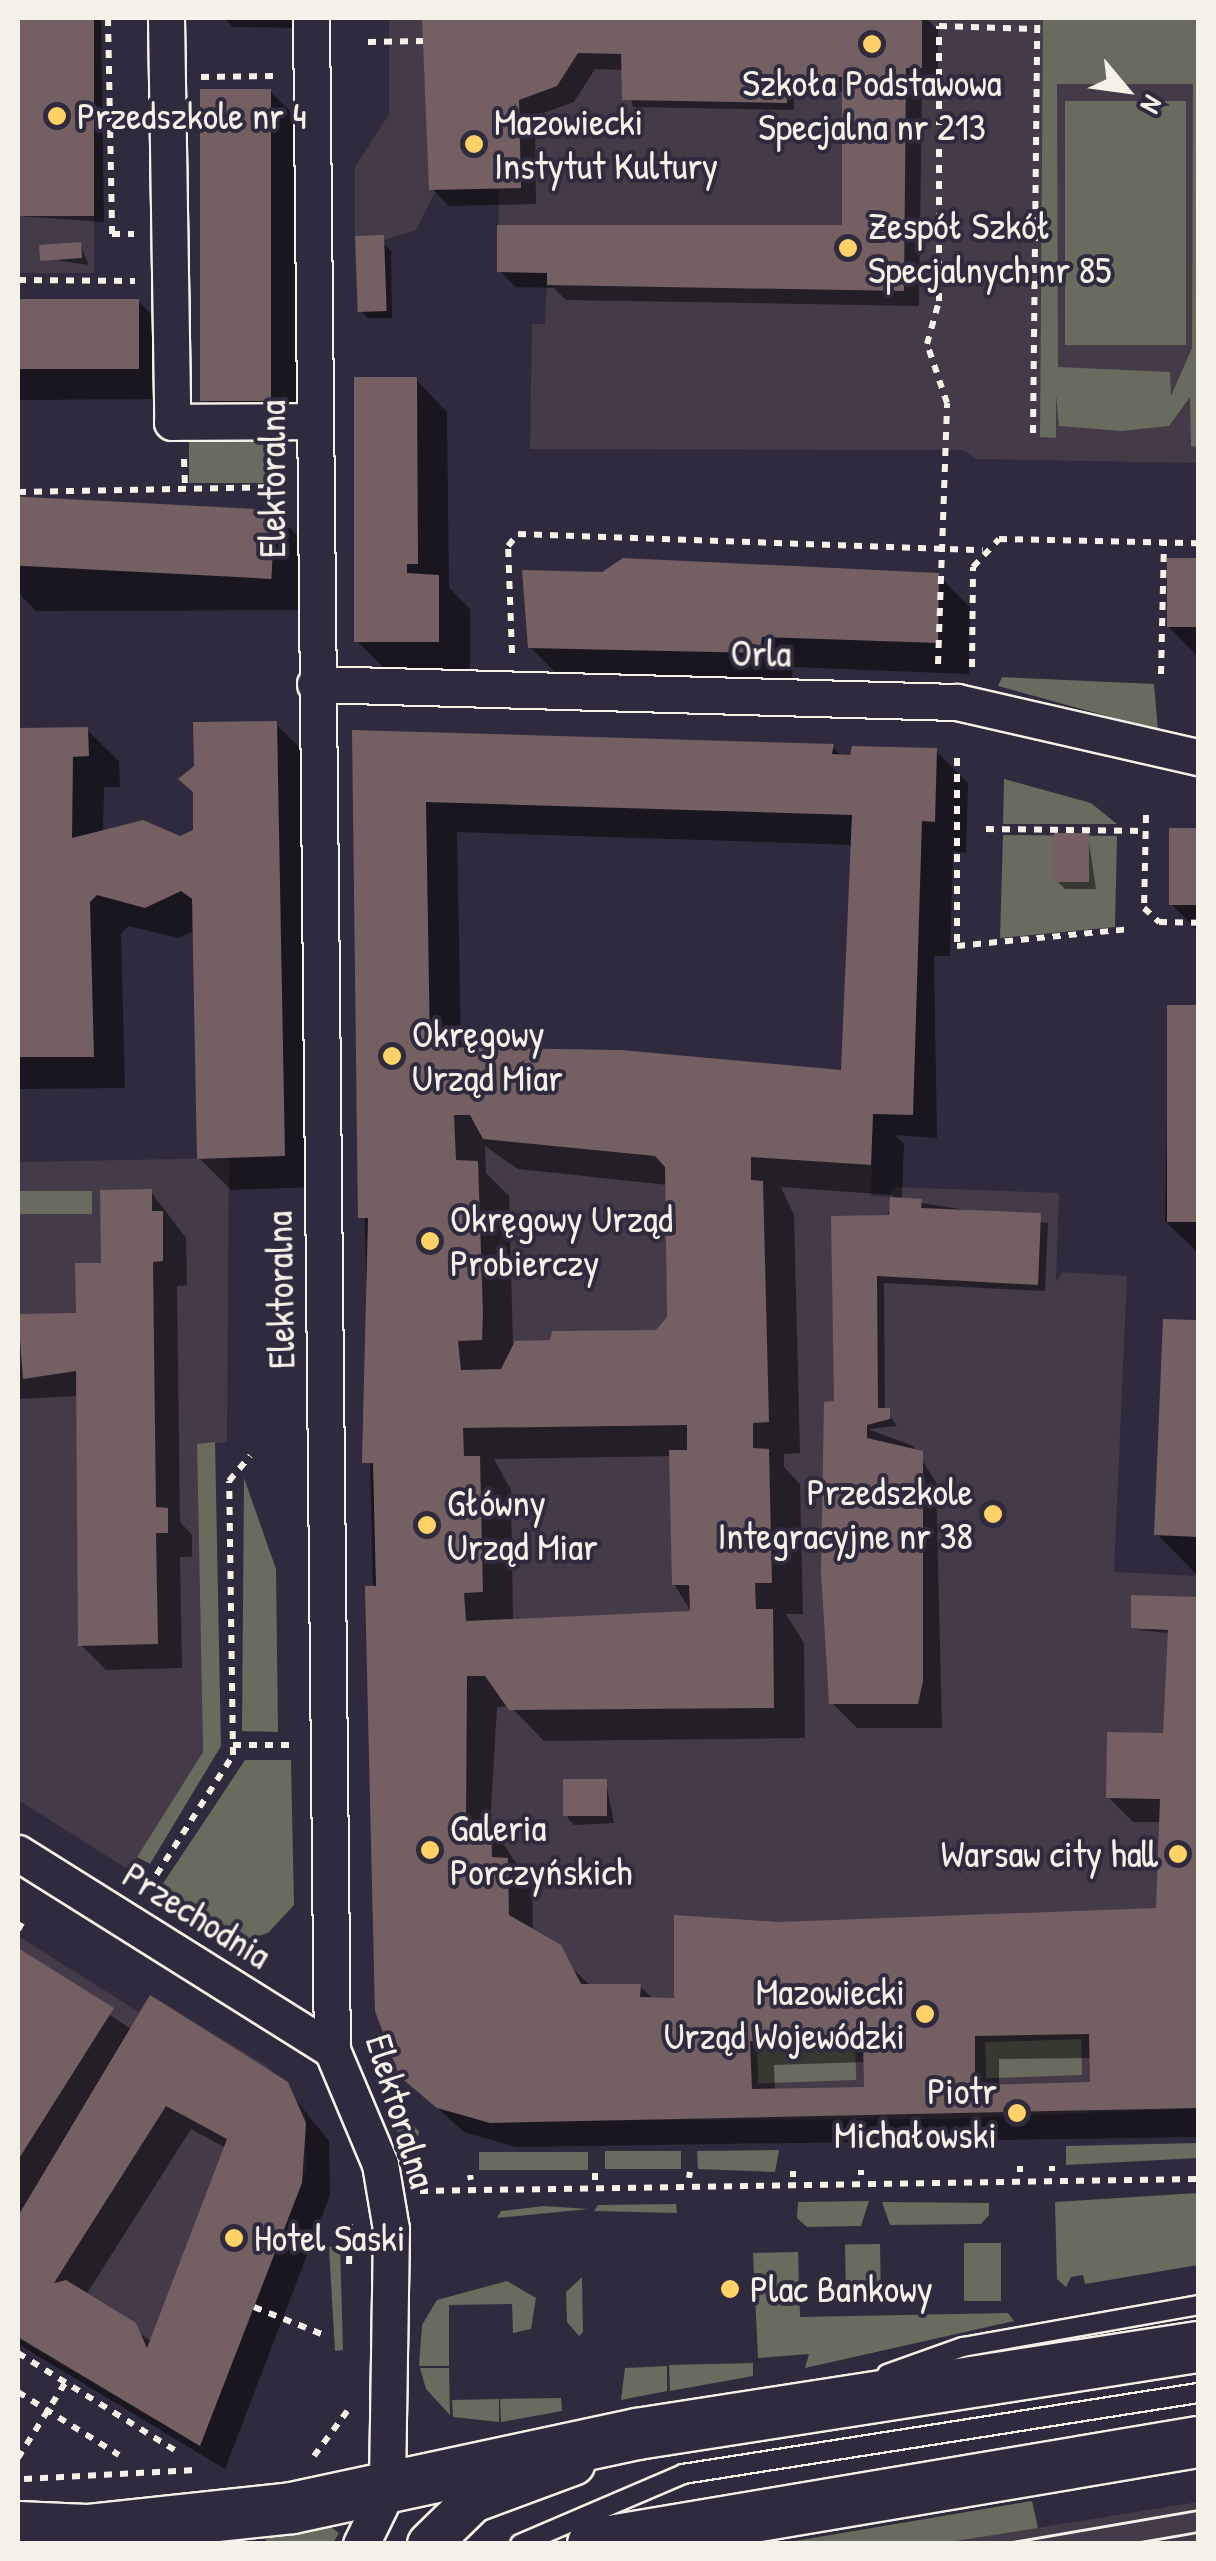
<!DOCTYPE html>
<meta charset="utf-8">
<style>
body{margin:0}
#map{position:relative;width:1216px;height:2561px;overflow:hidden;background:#2f2a3d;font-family:"Patrick Hand",sans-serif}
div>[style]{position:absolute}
.built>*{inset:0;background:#443a48;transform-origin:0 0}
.green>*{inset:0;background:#686b5d;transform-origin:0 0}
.shadow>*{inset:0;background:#0007}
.building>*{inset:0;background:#745f62;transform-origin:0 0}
.path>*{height:6px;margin-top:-3px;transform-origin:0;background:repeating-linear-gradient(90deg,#f4f1e8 0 8px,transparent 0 16px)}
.roads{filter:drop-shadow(2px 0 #f4f1e8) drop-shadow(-2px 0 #f4f1e8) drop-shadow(0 2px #f4f1e8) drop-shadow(0 -2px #f4f1e8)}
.service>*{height:18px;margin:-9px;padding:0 9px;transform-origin:9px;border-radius:9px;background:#2f2a3d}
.minor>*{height:35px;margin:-17.5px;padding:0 17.5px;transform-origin:17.5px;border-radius:17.5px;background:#2f2a3d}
.tertiary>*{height:42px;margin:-21px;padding:0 21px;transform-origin:21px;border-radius:21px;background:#2f2a3d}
.secondary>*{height:50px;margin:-25px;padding:0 25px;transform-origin:25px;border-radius:25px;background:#2f2a3d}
.tram>*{height:2.5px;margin:-1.25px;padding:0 1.25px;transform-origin:1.25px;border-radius:1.25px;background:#f4f1e8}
.dots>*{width:28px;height:28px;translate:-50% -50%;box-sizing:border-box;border:5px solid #2f2a3d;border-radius:50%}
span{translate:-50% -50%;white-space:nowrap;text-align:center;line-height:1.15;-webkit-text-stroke:8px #2f2a3d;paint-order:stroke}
.poi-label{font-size:38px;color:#f4f1e8}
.left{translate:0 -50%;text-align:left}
.right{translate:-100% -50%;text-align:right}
.street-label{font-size:38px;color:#f4f1e8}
.frame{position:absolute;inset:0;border:20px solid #f4f1e8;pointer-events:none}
.north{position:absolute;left:1076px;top:40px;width:100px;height:100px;-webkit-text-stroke:8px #2f2a3d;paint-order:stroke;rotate:119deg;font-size:28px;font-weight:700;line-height:40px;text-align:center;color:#f4f1e8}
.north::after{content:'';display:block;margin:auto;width:35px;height:45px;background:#f4f1e8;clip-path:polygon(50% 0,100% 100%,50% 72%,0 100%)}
</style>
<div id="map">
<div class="built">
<i style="left:18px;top:18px;width:76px;height:255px"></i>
<i style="clip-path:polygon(389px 18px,1198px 18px,1198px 463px,976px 459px,963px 450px,530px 449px,532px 324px,545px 324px,547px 273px,497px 272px,499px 189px,436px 190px,416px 230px,385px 240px,355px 236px,355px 167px,389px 114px)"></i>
<i style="clip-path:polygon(356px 1095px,873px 1110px,871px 1196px,890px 1197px,892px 1187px,1059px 1193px,1056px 1282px,1062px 1272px,1127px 1276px,1114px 1572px,1198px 1576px,1198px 2108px,950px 2119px,489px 2121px,437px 2108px,399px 2076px,375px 2011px,365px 1586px,376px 1585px,373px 1464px,362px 1463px,368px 1218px,358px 1218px)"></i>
<i style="clip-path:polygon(229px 1158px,227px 1442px,197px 1445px,203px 1752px,129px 1870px,18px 1800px,18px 1162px)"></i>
<i style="clip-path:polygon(18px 1936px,139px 2012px,150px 1995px,267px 2066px,305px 2113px,306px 2170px,200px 2446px,18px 2339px)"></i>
<i style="clip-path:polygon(1198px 2502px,1198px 2541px,1184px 2543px,943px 2543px)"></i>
</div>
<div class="green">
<i style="clip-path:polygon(evenodd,1043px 18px,1198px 18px,1198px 447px,1191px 446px,1190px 397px,1169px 426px,1122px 431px,1059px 426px,1056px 395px,1056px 438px,1040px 437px,1043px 18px,1057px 84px,1193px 84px,1192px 348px,1171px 396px,1170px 372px,1058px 367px,1057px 84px)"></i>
<i style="left:1065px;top:101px;width:121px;height:244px"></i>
<i style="left:189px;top:433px;width:85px;height:50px"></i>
<i style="clip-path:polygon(1002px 677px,1154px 684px,1158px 730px,998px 686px)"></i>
<i style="clip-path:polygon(1004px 779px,1091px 803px,1117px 824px,1003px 824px)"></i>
<i style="clip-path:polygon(1003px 835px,1117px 836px,1115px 927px,1000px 938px)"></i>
<i style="left:92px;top:1191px;width:23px;height:74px;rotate:90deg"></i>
<i style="clip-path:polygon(215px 1442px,221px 1746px,150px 1864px,137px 1857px,203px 1752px,197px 1444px)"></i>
<i style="clip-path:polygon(244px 1478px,276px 1569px,278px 1732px,242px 1731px)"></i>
<i style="clip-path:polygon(245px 1760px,291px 1760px,294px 1905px,268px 1933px,248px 1939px,160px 1888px)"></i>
<i style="left:1081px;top:2039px;width:36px;height:96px;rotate:88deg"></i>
<i style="left:855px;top:2043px;width:37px;height:98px;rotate:88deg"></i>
<i style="clip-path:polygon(384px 2089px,419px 2132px,418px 2136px,401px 2143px)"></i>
<i style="clip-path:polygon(1198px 2143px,1198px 2158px,1066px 2165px,1066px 2146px)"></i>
<i style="clip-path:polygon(779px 2150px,775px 2172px,698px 2169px,697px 2151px)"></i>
<i style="left:681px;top:2151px;width:18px;height:76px;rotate:90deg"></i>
<i style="left:588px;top:2152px;width:18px;height:109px;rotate:90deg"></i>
<i style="clip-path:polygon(1198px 2193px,1198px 2265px,1085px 2284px,1083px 2275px,1071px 2277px,1066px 2287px,1057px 2279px,1055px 2202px)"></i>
<i style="clip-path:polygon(869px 2201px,861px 2226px,807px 2227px,797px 2218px,798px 2202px)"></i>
<i style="clip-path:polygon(882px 2202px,989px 2203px,989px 2215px,981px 2224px,890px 2225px)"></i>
<i style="clip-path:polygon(676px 2204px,677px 2213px,594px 2211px,598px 2205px)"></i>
<i style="clip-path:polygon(544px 2206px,589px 2209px,497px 2218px,501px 2211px)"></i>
<i style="left:964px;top:2243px;width:37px;height:58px"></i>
<i style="clip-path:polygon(340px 2244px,343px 2350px,335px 2351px,329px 2247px)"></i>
<i style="left:880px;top:2244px;width:58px;height:35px;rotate:89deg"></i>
<i style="clip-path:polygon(798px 2252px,800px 2317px,1008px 2313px,1014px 2321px,805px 2368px,809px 2354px,758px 2358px,753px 2253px)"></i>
<i style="clip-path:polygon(582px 2277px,583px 2332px,579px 2336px,567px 2322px,566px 2292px)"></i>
<i style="clip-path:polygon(507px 2281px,536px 2298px,531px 2329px,513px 2333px,512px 2304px,449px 2305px,449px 2366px,419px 2366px,422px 2325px,437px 2300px)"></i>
<i style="clip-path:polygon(753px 2363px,753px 2376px,670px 2391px,669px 2365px)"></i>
<i style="clip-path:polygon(667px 2366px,667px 2391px,621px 2400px,625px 2368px)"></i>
<i style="clip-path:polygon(420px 2368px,449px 2368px,450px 2415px,426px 2389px)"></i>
<i style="clip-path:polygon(561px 2398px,562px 2411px,501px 2422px,500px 2399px)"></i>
<i style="clip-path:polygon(499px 2399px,499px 2422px,453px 2417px,452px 2400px)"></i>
<i style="clip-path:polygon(1032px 2501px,1038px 2528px,943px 2543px,783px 2543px)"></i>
<i style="clip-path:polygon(328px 2525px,339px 2533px,333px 2543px,266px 2543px,265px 2533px)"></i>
</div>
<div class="shadow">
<i style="clip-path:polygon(18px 18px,110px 18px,101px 20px,104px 222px,18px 216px)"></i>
<i style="clip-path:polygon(224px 18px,302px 18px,302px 28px,233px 27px)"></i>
<i style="clip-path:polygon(428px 18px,576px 18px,582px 25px,926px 18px,938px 30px,938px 84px,922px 83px,919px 306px,566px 300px,554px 288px,516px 287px,499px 271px,845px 228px,844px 92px,794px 90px,794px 110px,633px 107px,624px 70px,595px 69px,574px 102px,535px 116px,536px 204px,449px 206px,432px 189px)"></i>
<i style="clip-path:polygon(270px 91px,295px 116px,298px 425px,230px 425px,205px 400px)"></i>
<i style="clip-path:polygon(383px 243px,391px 251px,392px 318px,368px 318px,360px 310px)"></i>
<i style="clip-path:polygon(80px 245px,89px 265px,42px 258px)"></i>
<i style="clip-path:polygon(138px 301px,170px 333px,167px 399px,18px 400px,18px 302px)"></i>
<i style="clip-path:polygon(416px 380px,447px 412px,449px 588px,470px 609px,470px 673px,388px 672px,357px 641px)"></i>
<i style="clip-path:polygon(274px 512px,306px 544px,302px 610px,36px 611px,18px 592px,18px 513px)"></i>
<i style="clip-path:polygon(1169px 561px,1198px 561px,1198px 657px,1168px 626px)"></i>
<i style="clip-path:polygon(938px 575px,970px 607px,969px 674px,793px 667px,791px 684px,562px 679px,530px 647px)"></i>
<i style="clip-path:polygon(276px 724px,308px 756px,315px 1187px,231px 1190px,199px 1158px,195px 931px,178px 938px,129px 926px,121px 934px,125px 1088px,18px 1089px,18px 729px,87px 730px,119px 761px,120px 787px,104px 787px,103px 833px,180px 838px,195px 832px)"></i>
<i style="clip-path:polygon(evenodd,354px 732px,833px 747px,843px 758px,936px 751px,968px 783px,966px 853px,953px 851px,950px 956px,934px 956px,937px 1138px,895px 1135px,904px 1144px,902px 1200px,1048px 1223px,1045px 1291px,884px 1283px,885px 1410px,897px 1426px,868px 1429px,913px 1446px,936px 1482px,942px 1728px,857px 1728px,832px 1703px,836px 1404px,893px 1195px,781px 1187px,794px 1215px,800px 1453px,784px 1454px,784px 1467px,800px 1484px,803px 1614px,786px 1614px,804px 1643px,805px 1738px,544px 1741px,510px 1706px,497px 1707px,490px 1825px,532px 1886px,533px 1932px,592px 1987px,640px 1986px,654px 2000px,677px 2000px,779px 1925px,1158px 1911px,1162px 1822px,1133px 1822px,1108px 1797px,1165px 1737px,1170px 1633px,1136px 1630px,1171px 1628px,1134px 1597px,1198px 1600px,1198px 2137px,516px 2147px,464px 2132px,401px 2075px,383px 2040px,354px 732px,457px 832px,853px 845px,844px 1076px,461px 1050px,457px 832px,354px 732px,485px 1146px,518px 1169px,668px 1185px,669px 1318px,657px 1332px,513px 1344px,509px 1196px,486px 1173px,485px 1146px,354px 732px,672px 1456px,674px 1584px,692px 1613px,513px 1622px,511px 1490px,494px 1459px,672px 1456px,354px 732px,1092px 2058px,1092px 2084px,999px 2087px,999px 2059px,1092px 2058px,354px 732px,866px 2062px,867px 2089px,775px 2091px,774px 2065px,866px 2062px)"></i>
<i style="clip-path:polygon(1171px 830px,1198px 831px,1198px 931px,1171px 904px)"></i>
<i style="clip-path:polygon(1088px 836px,1096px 889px,1065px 889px,1057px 881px)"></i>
<i style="clip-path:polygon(1169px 1007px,1198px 1008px,1198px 1253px,1165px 1221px)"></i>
<i style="clip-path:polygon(151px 1192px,186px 1238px,187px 1285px,177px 1286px,180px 1522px,192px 1535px,192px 1557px,180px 1557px,182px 1668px,106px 1670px,81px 1645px,79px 1396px,18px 1399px,18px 1315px,78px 1316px)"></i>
<i style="clip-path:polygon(1166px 1321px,1198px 1323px,1198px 1576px,1157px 1534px)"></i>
<i style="clip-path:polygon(606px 1782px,614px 1823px,574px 1825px,567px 1817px)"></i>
<i style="clip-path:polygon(evenodd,18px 1951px,132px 2030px,291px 2094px,329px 2141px,330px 2195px,225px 2469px,18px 2344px,18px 1951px,191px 2129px,226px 2148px,152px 2342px,86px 2295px,191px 2129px)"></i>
</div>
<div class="building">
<i style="left:18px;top:18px;width:76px;height:198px"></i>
<i style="clip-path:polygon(422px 18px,922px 18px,922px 68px,906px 68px,904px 291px,547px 285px,547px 273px,497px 272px,497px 225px,842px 225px,842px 77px,788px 77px,787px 103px,622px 100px,621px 54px,578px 53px,557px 86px,519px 100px,521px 188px,429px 190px)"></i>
<i style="left:200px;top:89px;width:71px;height:312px"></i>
<i style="left:384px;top:235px;width:76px;height:29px;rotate:88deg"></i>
<i style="left:81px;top:242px;width:16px;height:42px;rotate:86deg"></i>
<i style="left:18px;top:299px;width:121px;height:70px"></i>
<i style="clip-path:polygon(354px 377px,417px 377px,418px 564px,407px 564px,407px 573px,439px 575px,439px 642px,354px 642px)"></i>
<i style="left:275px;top:510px;width:69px;height:257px;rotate:93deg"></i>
<i style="clip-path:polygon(623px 558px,939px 573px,938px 643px,762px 637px,760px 653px,528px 648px,522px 570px,602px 572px)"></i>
<i style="left:1167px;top:558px;width:31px;height:69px"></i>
<i style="clip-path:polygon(277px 721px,285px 1156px,197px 1159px,192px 899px,181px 891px,145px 908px,97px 895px,90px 902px,94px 1057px,18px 1057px,18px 728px,88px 727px,89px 756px,73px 757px,72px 838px,143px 820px,180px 836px,193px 830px,193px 792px,178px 779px,194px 766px,193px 722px)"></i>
<i style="clip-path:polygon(evenodd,352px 730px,834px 744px,832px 754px,850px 755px,852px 746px,937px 748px,935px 822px,922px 821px,913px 1115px,873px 1114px,871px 1165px,751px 1157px,751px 1180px,763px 1181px,769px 1422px,753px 1423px,753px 1448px,769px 1449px,772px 1583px,755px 1583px,756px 1609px,773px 1609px,774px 1708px,509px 1710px,485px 1676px,467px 1676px,466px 1822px,491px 1823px,492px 1857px,508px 1858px,509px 1915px,561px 1945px,581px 1984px,641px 1984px,640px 1997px,674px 1998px,674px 1915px,779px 1922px,1156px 1908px,1160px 1799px,1106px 1798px,1107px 1732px,1163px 1733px,1168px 1630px,1131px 1628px,1131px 1595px,1198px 1597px,1198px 2108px,490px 2123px,437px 2108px,399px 2076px,375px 2011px,365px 1586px,376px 1586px,373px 1463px,362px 1463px,368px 1218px,358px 1218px,352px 730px,426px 802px,852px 815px,841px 1070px,621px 1050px,430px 1047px,426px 802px,352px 730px,454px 1115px,470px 1115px,483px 1139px,655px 1156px,665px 1167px,667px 1317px,656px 1330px,552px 1331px,550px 1340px,515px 1341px,501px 1369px,461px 1370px,458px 1341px,482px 1340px,483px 1314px,478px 1161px,456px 1160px,454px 1115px,352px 730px,687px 1425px,687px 1450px,669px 1450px,672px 1585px,689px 1585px,690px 1611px,466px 1621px,464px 1593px,483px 1592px,480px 1456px,464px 1456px,463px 1428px,687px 1425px,352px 730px,1089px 2034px,1090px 2082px,975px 2085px,975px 2036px,1089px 2034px,352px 730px,863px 2038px,864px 2087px,752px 2089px,750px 2041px,863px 2038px)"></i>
<i style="left:1169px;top:828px;width:29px;height:77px"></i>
<i style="left:1054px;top:833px;width:35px;height:49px"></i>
<i style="left:1167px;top:1005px;width:31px;height:217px"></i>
<i style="clip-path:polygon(152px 1189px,152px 1211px,163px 1211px,163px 1261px,153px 1262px,156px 1507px,168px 1508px,168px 1533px,156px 1533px,158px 1644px,78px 1646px,76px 1371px,23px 1379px,18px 1314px,76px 1313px,75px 1263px,101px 1263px,100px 1190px)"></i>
<i style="clip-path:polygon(890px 1197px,922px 1199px,921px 1208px,1041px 1213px,1038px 1285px,877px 1276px,878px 1408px,890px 1408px,890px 1419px,867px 1425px,867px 1438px,923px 1451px,923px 1681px,918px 1704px,829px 1704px,821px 1572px,824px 1402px,834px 1401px,831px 1216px,889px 1215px)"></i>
<i style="clip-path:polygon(1163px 1319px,1198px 1320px,1198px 1537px,1154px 1535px)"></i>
<i style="left:607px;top:1779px;width:37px;height:44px;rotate:90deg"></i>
<i style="clip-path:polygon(18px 1948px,114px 2008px,18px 2160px)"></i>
<i style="clip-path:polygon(evenodd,150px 1995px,288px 2082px,306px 2123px,302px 2183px,200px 2446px,18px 2337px,18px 2216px,150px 1995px,166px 2106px,227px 2139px,147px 2348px,136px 2323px,66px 2280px,54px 2283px,166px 2106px)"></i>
</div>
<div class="path">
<i style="left:108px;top:18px;width:216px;rotate:88.9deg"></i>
<i style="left:112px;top:234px;width:22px"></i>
<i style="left:368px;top:42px;width:55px;rotate:-1deg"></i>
<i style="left:201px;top:77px;width:73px;rotate:-0.8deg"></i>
<i style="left:18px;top:280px;width:117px;rotate:0.5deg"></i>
<i style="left:1033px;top:433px;width:415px;rotate:-89.4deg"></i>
<i style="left:184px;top:459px;width:30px;rotate:88deg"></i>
<i style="left:18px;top:492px;width:263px;rotate:-1.1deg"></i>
<i style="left:512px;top:653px;width:107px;rotate:-92.1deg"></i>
<i style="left:508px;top:546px;width:16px;rotate:-50deg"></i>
<i style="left:518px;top:534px;width:465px;rotate:2deg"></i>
<i style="left:938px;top:664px;width:261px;rotate:-88deg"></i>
<i style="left:947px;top:403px;width:62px;rotate:-108.7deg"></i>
<i style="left:927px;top:344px;width:45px;rotate:-74.4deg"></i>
<i style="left:939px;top:301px;width:275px;rotate:-90deg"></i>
<i style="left:939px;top:26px;width:98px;rotate:1.8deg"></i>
<i style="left:972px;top:667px;width:100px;rotate:-89.4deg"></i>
<i style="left:973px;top:567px;width:38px;rotate:-47deg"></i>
<i style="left:999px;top:539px;width:199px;rotate:1.2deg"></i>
<i style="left:1161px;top:674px;width:132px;rotate:-88.7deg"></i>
<i style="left:957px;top:758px;width:188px;rotate:90deg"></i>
<i style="left:957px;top:946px;width:173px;rotate:-5.6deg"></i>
<i style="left:1146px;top:815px;width:93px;rotate:91.2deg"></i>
<i style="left:1144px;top:908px;width:21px;rotate:43deg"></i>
<i style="left:1159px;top:922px;width:39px;rotate:1deg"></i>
<i style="left:986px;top:829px;width:160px;rotate:0.7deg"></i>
<i style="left:233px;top:1745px;width:57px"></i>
<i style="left:148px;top:1888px;width:158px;rotate:-57.4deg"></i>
<i style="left:233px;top:1755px;width:274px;rotate:-90.8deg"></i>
<i style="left:229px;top:1481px;width:33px;rotate:-50deg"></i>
<i style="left:18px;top:1930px;width:15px;rotate:-62deg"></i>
<i style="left:1052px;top:2166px;width:5px;rotate:90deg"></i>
<i style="left:1020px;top:2172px;width:6px;rotate:-90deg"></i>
<i style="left:595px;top:2173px;width:7px;rotate:90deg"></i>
<i style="left:470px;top:2175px;width:5px;rotate:79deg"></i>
<i style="left:861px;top:2175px;width:5px;rotate:-90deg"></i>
<i style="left:793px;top:2177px;width:6px;rotate:-90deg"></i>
<i style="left:689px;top:2178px;width:6px;rotate:-81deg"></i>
<i style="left:420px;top:2191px;width:778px;rotate:-0.88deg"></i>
<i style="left:349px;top:2264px;width:47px;rotate:-88.8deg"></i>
<i style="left:254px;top:2307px;width:75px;rotate:21.8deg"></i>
<i style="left:18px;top:2353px;width:186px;rotate:31.8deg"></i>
<i style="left:18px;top:2392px;width:119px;rotate:32deg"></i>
<i style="left:314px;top:2456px;width:57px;rotate:-53.5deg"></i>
<i style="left:18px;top:2458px;width:89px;rotate:-57.9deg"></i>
<i style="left:24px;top:2479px;width:172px;rotate:-3deg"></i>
</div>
<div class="roads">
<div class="service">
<i style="left:887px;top:2374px;width:81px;rotate:-19.6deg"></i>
<i style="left:963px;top:2347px;width:239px;rotate:-10.1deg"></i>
<i style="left:520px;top:2544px;width:177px;rotate:-23.2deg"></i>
<i style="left:683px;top:2474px;width:521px;rotate:-8.94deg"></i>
</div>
<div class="minor">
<i style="left:166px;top:18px;width:404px;rotate:89.1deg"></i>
<i style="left:172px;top:422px;width:143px;rotate:-0.4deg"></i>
<i style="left:311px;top:18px;width:2032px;rotate:89.41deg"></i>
<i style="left:332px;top:2050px;width:124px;rotate:67.2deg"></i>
<i style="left:380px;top:2164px;width:66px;rotate:80.4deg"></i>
<i style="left:391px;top:2229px;width:262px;rotate:90.9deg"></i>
<i style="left:387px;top:2491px;width:59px;rotate:116.1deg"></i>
<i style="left:315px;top:684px;width:642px;rotate:1.61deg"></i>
<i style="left:957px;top:702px;width:247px;rotate:12.9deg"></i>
<i style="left:18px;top:1853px;width:371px;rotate:32.1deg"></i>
</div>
<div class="tertiary">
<i style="left:429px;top:2544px;width:62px;rotate:-44.3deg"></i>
<i style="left:473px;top:2501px;width:107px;rotate:-20.3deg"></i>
</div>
<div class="secondary">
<i style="left:18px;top:2527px;width:69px;rotate:2.5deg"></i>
<i style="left:87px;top:2530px;width:206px;rotate:-6.1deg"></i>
<i style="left:292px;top:2508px;width:353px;rotate:-12.1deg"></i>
<i style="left:637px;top:2434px;width:568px;rotate:-8.82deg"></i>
<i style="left:593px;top:2544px;width:614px;rotate:-9.57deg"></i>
</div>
</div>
<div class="tram">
<i style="left:1001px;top:2544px;width:200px;rotate:-9.8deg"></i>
<i style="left:1129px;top:2544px;width:70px;rotate:-9.9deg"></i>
</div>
<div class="dots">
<i style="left:872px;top:44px;background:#ffd166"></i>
<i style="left:57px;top:116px;background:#ffd166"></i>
<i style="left:474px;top:144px;background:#ffd166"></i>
<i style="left:848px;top:248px;background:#ffd166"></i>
<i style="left:392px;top:1056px;background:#ffd166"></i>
<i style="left:430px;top:1241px;background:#ffd166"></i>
<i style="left:993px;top:1514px;background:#ffd166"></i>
<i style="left:427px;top:1525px;background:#ffd166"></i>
<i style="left:430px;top:1850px;background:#ffd166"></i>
<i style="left:1178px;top:1854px;background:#ffd166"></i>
<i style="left:925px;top:2014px;background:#ffd166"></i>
<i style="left:1017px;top:2113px;background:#ffd166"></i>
<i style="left:234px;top:2238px;background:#ffd166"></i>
<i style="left:730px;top:2289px;background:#ffd166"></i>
</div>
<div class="poi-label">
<span style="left:872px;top:105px">Szkoła Podstawowa<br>Specjalna nr 213</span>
<span class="left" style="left:77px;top:116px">Przedszkole nr 4</span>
<span class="left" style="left:494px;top:144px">Mazowiecki<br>Instytut Kultury</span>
<span class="left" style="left:868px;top:248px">Zespół Szkół<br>Specjalnych nr 85</span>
<span class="left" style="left:412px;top:1056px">Okręgowy<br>Urząd Miar</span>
<span class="left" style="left:450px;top:1241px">Okręgowy Urząd<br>Probierczy</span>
<span class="right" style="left:973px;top:1514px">Przedszkole<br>Integracyjne nr 38</span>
<span class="left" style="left:447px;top:1525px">Główny<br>Urząd Miar</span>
<span class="left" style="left:450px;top:1850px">Galeria<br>Porczyńskich</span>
<span class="right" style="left:1158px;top:1854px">Warsaw city hall</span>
<span class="right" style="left:905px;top:2014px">Mazowiecki<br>Urząd Wojewódzki</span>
<span class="right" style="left:997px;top:2113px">Piotr<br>Michałowski</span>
<span class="left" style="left:254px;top:2238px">Hotel Saski</span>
<span class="left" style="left:750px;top:2289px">Plac Bankowy</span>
</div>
<div class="street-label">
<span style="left:272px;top:479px;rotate:-90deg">Elektoralna</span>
<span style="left:761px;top:653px;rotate:1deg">Orla</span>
<span style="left:280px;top:1290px;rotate:-91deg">Elektoralna</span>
<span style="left:197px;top:1915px;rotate:32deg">Przechodnia</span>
<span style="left:401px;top:2111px;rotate:73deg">Elektoralna</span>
</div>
<div class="frame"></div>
<div class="north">N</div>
</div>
